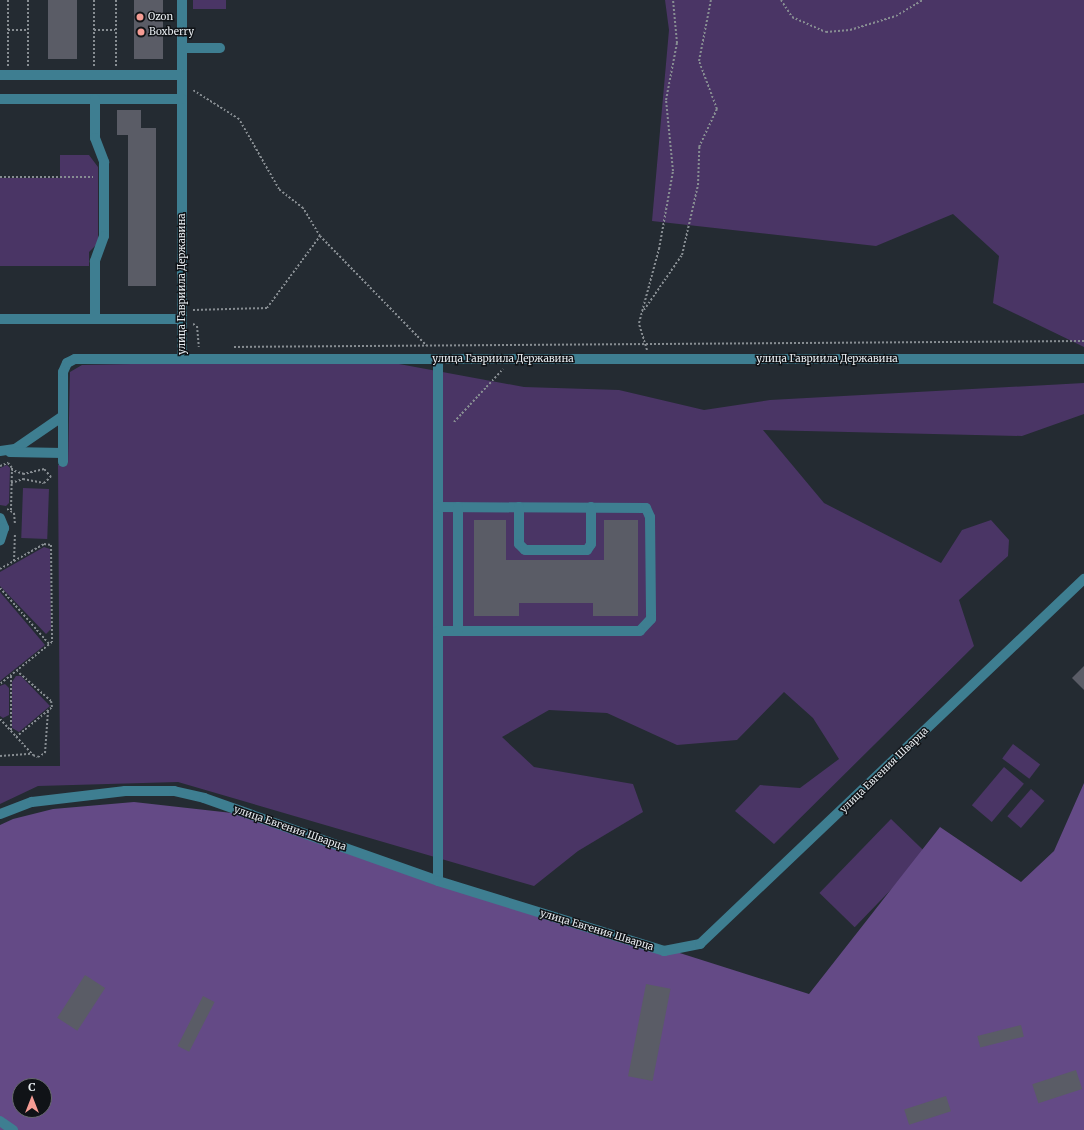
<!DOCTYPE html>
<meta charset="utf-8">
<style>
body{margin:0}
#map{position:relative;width:1084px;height:1130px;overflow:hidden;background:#242b32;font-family:Merriweather,serif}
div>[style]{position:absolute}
.green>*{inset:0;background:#4a3565;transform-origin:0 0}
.forest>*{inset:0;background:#644a86}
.building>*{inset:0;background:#5a5c66;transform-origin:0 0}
.path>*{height:2px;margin-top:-1px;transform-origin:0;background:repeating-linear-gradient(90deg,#878d92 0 2px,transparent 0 4px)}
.minor>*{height:10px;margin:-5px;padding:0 5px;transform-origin:5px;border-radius:5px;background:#3e7e91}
.dots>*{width:11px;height:11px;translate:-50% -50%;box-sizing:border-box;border:2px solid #101317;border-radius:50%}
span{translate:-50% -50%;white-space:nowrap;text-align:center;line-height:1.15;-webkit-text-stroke:3px #101317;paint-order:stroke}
.poi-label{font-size:10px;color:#e6ebef}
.left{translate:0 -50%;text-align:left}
.street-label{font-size:10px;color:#e6ebef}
.north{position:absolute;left:12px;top:1078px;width:40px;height:40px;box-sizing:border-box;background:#101317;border:1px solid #66696d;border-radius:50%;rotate:0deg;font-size:11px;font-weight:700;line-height:16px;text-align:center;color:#e6ebef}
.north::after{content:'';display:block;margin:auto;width:14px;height:18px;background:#f59c94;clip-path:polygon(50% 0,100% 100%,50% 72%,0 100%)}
</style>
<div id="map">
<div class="green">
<i style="left:193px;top:0;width:33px;height:9px"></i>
<i style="clip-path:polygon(665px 0,1084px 0,1084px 347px,993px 303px,999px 256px,953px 214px,876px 246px,652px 221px,669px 30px)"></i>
<i style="clip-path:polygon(60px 155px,89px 155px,98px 167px,98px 243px,89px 252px,89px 266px,0 266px,0 178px,60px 178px)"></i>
<i style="clip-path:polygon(372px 359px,524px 387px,619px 390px,704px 410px,770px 400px,1084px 383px,1084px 414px,1022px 436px,763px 430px,824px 503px,941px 563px,962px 530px,991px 520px,1009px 540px,1008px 556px,959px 600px,974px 646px,774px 844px,735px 811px,760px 785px,800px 788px,839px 759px,813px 718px,784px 692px,737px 740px,677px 745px,607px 713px,549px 710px,502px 737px,534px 767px,633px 784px,643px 812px,578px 851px,534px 886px,178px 782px,38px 786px,0 804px,0 766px,60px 766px,58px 465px,68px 464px,70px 372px,82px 365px)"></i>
<i style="clip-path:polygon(7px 465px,10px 468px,9px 503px,6px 506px,0 505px,0 468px)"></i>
<i style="left:23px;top:488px;width:26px;height:50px;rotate:2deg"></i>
<i style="clip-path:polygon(44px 547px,50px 549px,51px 629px,46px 634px,0 586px,0 572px)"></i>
<i style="clip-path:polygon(0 592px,45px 645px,0 681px)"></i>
<i style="clip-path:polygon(16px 676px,21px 676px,50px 706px,19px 732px,12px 728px,12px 682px)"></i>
<i style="clip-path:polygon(5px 684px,9px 688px,9px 715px,3px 718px,0 716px,0 686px)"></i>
<i style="left:1013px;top:744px;width:34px;height:18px;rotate:37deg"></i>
<i style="left:1004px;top:767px;width:26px;height:50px;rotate:40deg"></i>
<i style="left:1031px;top:789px;width:18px;height:36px;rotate:41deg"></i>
<i style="left:891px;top:819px;width:49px;height:103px;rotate:44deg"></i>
</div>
<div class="forest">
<i style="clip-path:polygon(evenodd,1084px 783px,1084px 1130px,0 1130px,0 825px,13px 819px,53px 809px,134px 802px,241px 814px,809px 994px,940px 827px,1021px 882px,1054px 851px,1084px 783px,20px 1086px,44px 1086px,44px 1110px,20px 1110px,20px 1086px)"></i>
</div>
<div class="building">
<i style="left:48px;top:0;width:29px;height:59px"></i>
<i style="left:134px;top:0;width:29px;height:59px"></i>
<i style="clip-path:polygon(117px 110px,141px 110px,141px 128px,156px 128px,156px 286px,128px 286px,128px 135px,117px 135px)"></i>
<i style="clip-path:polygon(474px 520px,506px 520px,506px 560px,604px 560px,604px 520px,638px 520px,638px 616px,593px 616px,593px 603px,519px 603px,519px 616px,474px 616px)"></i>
<i style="clip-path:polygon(1084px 666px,1084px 690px,1072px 678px)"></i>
<i style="left:85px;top:975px;width:24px;height:51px;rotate:33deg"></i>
<i style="left:646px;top:984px;width:25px;height:94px;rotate:11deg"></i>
<i style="left:203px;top:996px;width:13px;height:56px;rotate:27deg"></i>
<i style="left:1021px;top:1025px;width:12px;height:45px;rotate:76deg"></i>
<i style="left:1076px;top:1070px;width:20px;height:46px;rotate:72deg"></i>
<i style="left:946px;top:1096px;width:16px;height:44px;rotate:72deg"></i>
</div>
<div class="path">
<i style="left:8px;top:0;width:66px;rotate:90deg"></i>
<i style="left:28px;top:0;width:66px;rotate:90deg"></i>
<i style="left:94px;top:0;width:66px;rotate:90deg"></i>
<i style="left:116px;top:0;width:66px;rotate:90deg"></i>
<i style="left:781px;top:0;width:20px;rotate:57deg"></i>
<i style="left:792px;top:17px;width:37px;rotate:24deg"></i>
<i style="left:826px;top:32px;width:24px;rotate:-5deg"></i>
<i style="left:850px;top:30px;width:48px;rotate:-16.9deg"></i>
<i style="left:896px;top:16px;width:31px;rotate:-31deg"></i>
<i style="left:8px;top:30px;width:20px"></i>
<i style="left:94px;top:30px;width:21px"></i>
<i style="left:0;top:177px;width:93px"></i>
<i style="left:320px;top:236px;width:152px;rotate:45.8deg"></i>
<i style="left:193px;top:310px;width:74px;rotate:-1.5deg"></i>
<i style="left:267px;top:308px;width:89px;rotate:-53.6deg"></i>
<i style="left:320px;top:236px;width:33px;rotate:-121deg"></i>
<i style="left:303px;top:208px;width:31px;rotate:-142deg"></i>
<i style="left:279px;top:189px;width:81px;rotate:-119.7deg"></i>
<i style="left:239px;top:119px;width:54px;rotate:-147.8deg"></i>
<i style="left:644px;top:310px;width:67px;rotate:-55.4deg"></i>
<i style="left:682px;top:255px;width:72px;rotate:-77.1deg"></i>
<i style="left:698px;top:185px;width:38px;rotate:-88deg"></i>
<i style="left:699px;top:147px;width:42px;rotate:-64.7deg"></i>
<i style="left:717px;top:109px;width:51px;rotate:-110.6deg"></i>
<i style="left:699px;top:61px;width:62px;rotate:-78.9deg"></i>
<i style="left:193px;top:324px;width:4px;rotate:27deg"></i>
<i style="left:197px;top:326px;width:21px;rotate:85deg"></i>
<i style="left:234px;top:347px;width:850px;rotate:-0.4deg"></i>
<i style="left:647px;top:350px;width:28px;rotate:-107deg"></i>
<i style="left:639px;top:323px;width:77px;rotate:-74.9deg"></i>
<i style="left:659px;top:249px;width:79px;rotate:-79.8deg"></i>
<i style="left:673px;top:171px;width:71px;rotate:-95.6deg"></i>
<i style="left:666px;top:100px;width:58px;rotate:-79.1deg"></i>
<i style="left:677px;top:43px;width:43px;rotate:-95.3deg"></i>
<i style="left:454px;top:422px;width:72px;rotate:-47.2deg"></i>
<i style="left:0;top:466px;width:9px;rotate:-21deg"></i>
<i style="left:8px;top:463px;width:6px;rotate:51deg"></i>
<i style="left:12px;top:468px;width:42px;rotate:91.4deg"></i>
<i style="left:11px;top:483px;width:13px;rotate:-18deg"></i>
<i style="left:23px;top:479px;width:21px;rotate:11deg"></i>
<i style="left:44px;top:483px;width:9px;rotate:-41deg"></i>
<i style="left:51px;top:477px;width:11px;rotate:-131deg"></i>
<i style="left:44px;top:469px;width:21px;rotate:166deg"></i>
<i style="left:24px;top:474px;width:13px;rotate:-162deg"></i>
<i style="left:7px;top:509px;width:8px;rotate:30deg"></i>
<i style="left:14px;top:513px;width:11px;rotate:85deg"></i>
<i style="left:14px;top:561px;width:28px;rotate:-88deg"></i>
<i style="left:0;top:569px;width:51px;rotate:-29.6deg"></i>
<i style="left:44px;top:544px;width:7px;rotate:8deg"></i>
<i style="left:51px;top:545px;width:97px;rotate:89.4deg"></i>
<i style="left:52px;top:642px;width:67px;rotate:141.1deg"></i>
<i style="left:0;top:588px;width:76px;rotate:48.7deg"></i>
<i style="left:11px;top:676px;width:54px;rotate:90deg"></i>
<i style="left:0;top:719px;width:49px;rotate:47.5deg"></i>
<i style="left:33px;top:755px;width:5px;rotate:22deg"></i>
<i style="left:38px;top:757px;width:8px;rotate:-30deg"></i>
<i style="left:45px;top:753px;width:42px;rotate:-85.9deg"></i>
<i style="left:16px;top:737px;width:47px;rotate:-39.8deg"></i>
<i style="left:52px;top:707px;width:6px;rotate:-99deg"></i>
<i style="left:51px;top:701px;width:45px;rotate:-138.6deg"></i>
<i style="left:0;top:756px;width:31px;rotate:-4deg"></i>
</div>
<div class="minor">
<i style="left:182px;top:0;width:359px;rotate:90deg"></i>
<i style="left:182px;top:48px;width:38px"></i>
<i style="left:0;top:75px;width:182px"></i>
<i style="left:0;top:99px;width:182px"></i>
<i style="left:95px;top:99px;width:39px;rotate:90deg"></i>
<i style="left:95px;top:138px;width:26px;rotate:69deg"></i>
<i style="left:104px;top:162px;width:74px;rotate:90deg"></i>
<i style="left:104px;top:236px;width:27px;rotate:110deg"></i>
<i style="left:95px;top:261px;width:58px;rotate:90deg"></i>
<i style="left:0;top:319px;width:182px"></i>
<i style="left:438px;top:359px;width:522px;rotate:90deg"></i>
<i style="left:0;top:451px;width:15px;rotate:-8deg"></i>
<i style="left:15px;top:449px;width:58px;rotate:-34.5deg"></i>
<i style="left:10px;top:452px;width:53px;rotate:1.1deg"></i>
<i style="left:63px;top:462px;width:90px;rotate:-90deg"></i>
<i style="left:63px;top:372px;width:10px;rotate:-66deg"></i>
<i style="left:67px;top:363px;width:9px;rotate:-27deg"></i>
<i style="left:75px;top:359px;width:1009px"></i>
<i style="left:438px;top:507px;width:208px;rotate:0.3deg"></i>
<i style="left:646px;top:508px;width:10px;rotate:66deg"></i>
<i style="left:650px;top:517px;width:102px;rotate:89.4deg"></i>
<i style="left:651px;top:619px;width:16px;rotate:133deg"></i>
<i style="left:640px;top:631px;width:202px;rotate:180deg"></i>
<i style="left:458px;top:507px;width:124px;rotate:90deg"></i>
<i style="left:519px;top:507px;width:37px;rotate:90deg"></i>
<i style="left:519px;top:544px;width:8px;rotate:45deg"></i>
<i style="left:525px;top:550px;width:62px"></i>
<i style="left:587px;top:550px;width:7px;rotate:-56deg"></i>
<i style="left:591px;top:544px;width:37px;rotate:-90deg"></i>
<i style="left:0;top:518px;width:11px;rotate:68deg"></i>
<i style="left:4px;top:528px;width:13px;rotate:108deg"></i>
<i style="left:0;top:814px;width:34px;rotate:-21deg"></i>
<i style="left:32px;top:802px;width:94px;rotate:-6.7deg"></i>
<i style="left:125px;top:791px;width:49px"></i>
<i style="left:174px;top:791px;width:31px;rotate:13deg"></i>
<i style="left:204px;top:798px;width:248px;rotate:19.5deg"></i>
<i style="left:438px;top:881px;width:237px;rotate:17.2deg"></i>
<i style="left:664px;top:951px;width:37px;rotate:-11deg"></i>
<i style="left:700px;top:944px;width:530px;rotate:-43.55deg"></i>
<i style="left:0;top:1121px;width:16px;rotate:35deg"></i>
</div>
<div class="dots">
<i style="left:140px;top:17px;background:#f59c94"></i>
<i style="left:141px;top:32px;background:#f59c94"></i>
</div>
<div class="poi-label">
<span class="left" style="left:148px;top:17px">Ozon</span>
<span class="left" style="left:149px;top:32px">Boxberry</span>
</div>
<div class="street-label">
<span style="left:182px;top:284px;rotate:-90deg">улица Гавриила Державина</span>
<span style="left:503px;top:359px">улица Гавриила Державина</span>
<span style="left:827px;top:359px">улица Гавриила Державина</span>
<span style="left:884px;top:770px;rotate:-44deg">улица Евгения Шварца</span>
<span style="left:290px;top:828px;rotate:19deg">улица Евгения Шварца</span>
<span style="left:597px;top:930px;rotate:17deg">улица Евгения Шварца</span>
</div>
<div class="north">С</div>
</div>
